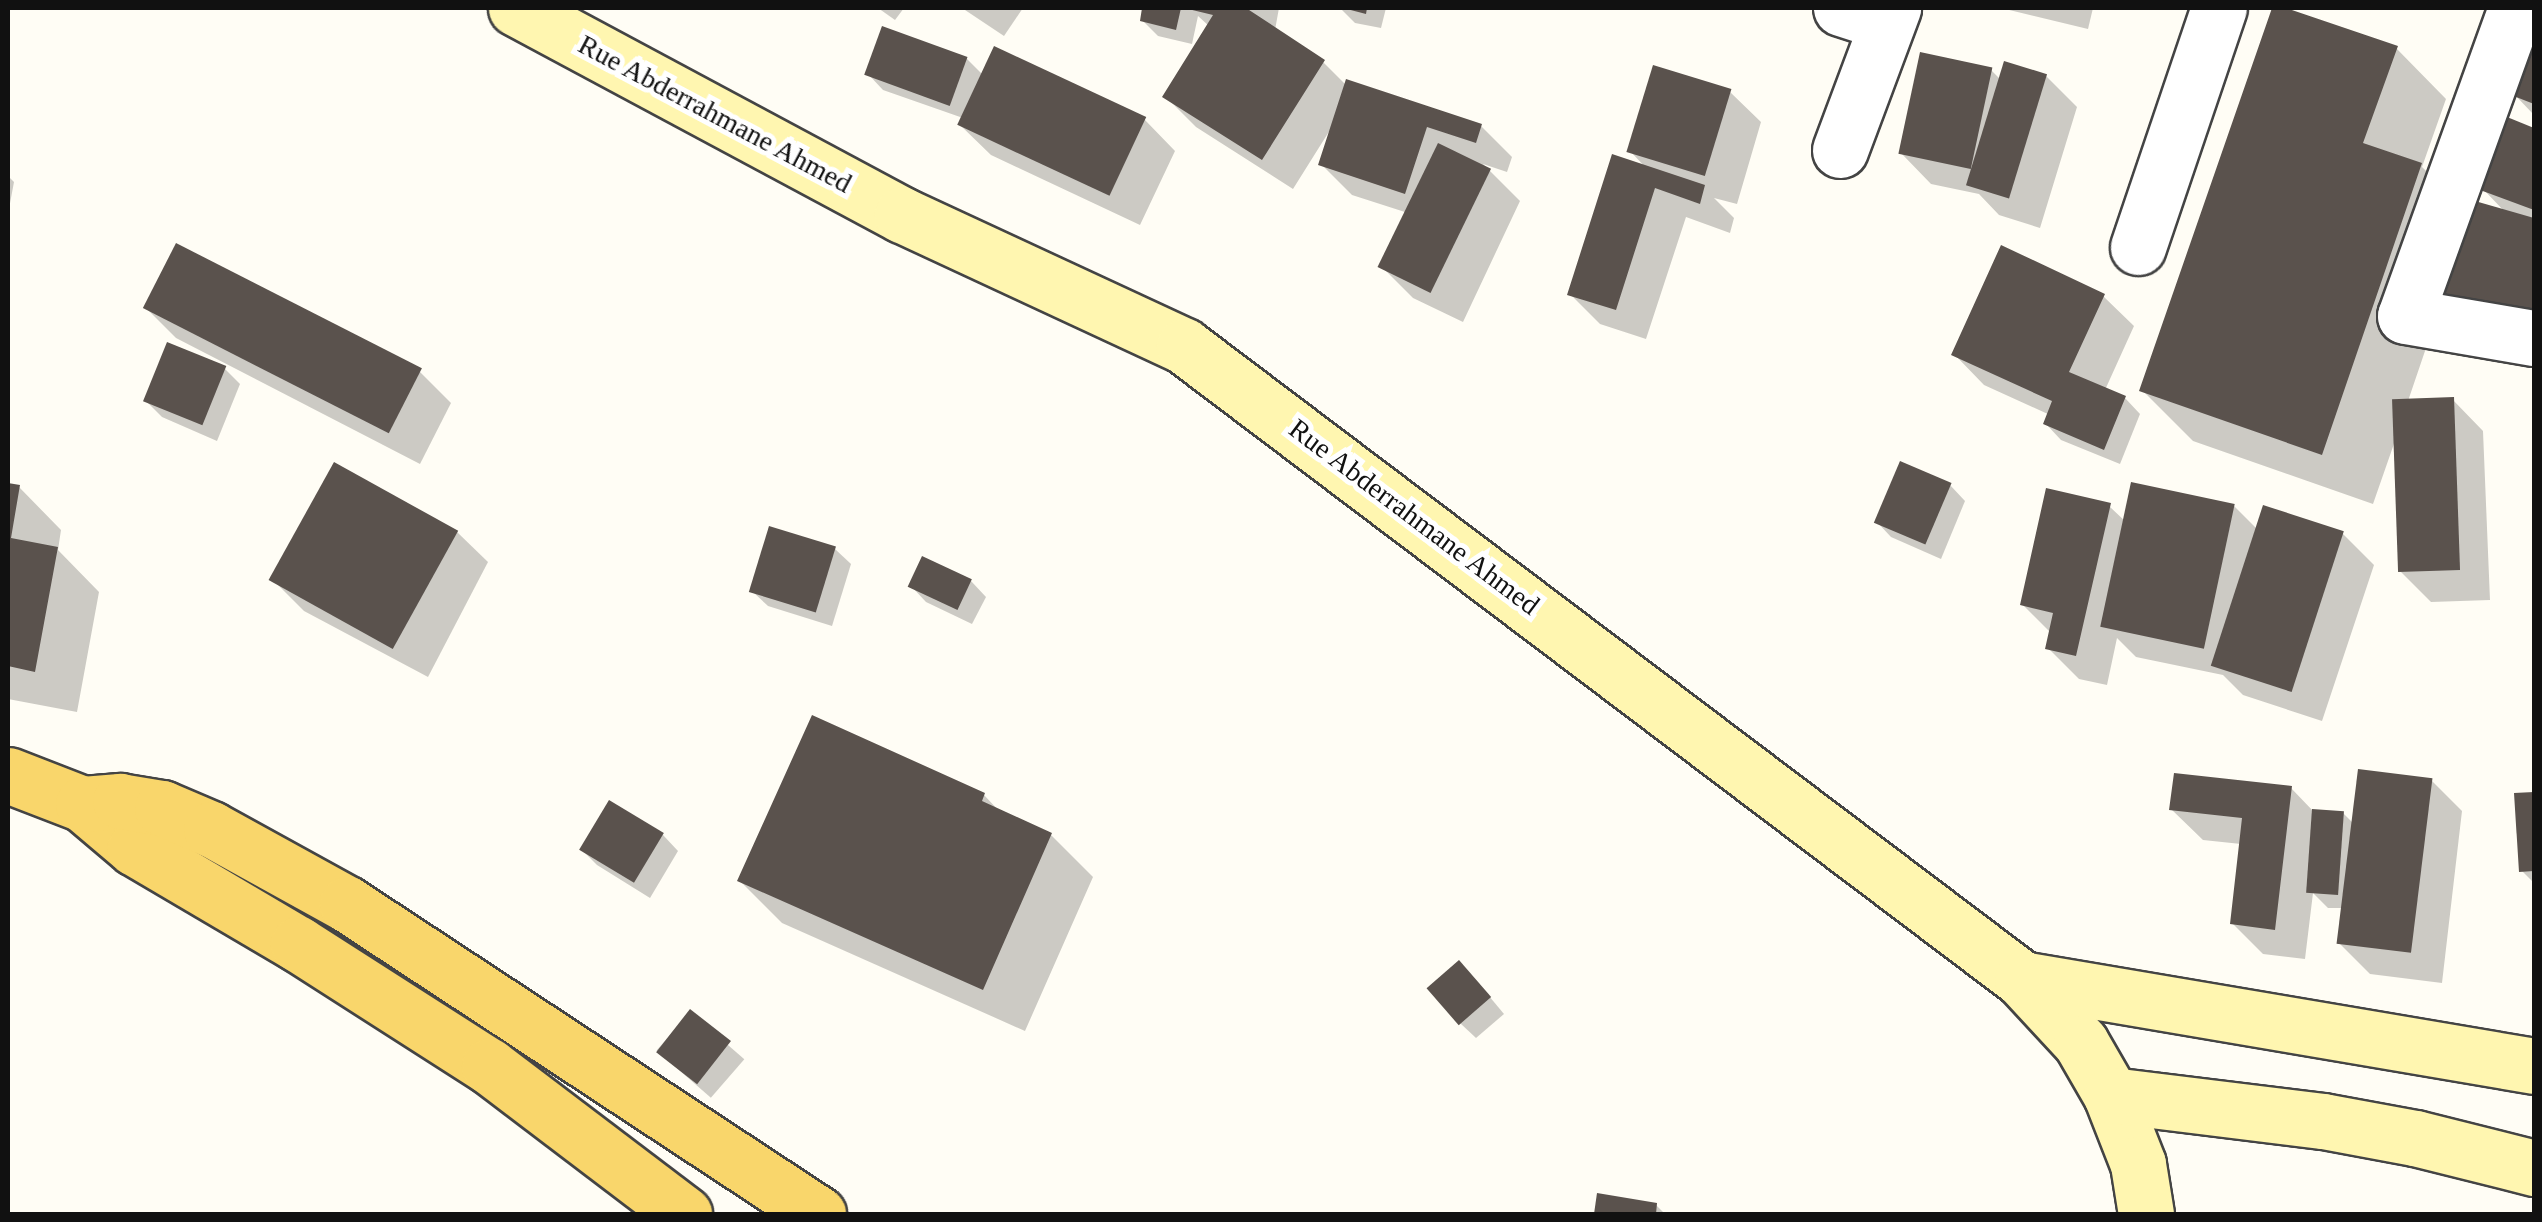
<!DOCTYPE html>
<style>
body{margin:0}
#map{position:relative;width:2542px;height:1222px;overflow:hidden;background:#fffdf5;font-family:"Times New Roman",serif}
div>[style]{position:absolute}
.shadow>*{inset:0;background:#0003;transform-origin:0 0}
.building>*{inset:0;background:#5a524d;transform-origin:0 0}
.roads{filter:drop-shadow(2px 0 #444) drop-shadow(-2px 0 #444) drop-shadow(0 2px #444) drop-shadow(0 -2px #444)}
.street>*{height:55px;margin:-27.5px;padding:0 27.5px;transform-origin:27.5px;border-radius:27.5px;background:#fff}
.secondary>*{height:55px;margin:-27.5px;padding:0 27.5px;transform-origin:27.5px;border-radius:27.5px;background:#fff6b0}
.primary>*{height:55px;margin:-27.5px;padding:0 27.5px;transform-origin:27.5px;border-radius:27.5px;background:#f9d66b}
span{translate:-50% -50%;white-space:nowrap;text-align:center;line-height:1.15;-webkit-text-stroke:10px #fff;paint-order:stroke}
.street-label{font-size:28px;color:#111}
.frame{position:absolute;inset:0;border:10px solid #111;pointer-events:none}
</style>
<div id="map">
<div class="shadow">
<i style="clip-path:polygon(878px 8px,904px 8px,895px 20px)"></i>
<i style="clip-path:polygon(962px 8px,1023px 8px,1004px 36px)"></i>
<i style="clip-path:polygon(1145px 8px,1279px 8px,1275px 30px,1323px 62px,1347px 86px,1481px 126px,1512px 157px,1507px 172px,1483px 164px,1520px 201px,1463px 322px,1413px 298px,1382px 267px,1408px 213px,1352px 195px,1321px 164px,1330px 130px,1293px 189px,1196px 127px,1165px 96px,1209px 26px,1198px 16px,1192px 44px,1158px 36px,1142px 20px)"></i>
<i style="clip-path:polygon(1340px 8px,1386px 8px,1381px 28px,1355px 23px)"></i>
<i style="clip-path:polygon(2001px 8px,2093px 8px,2088px 29px)"></i>
<i style="clip-path:polygon(2275px 8px,2396px 48px,2446px 99px,2422px 167px,2467px 211px,2506px 213px,2483px 189px,2509px 121px,2534px 130px,2534px 338px,2441px 304px,2408px 401px,2453px 400px,2483px 431px,2490px 600px,2431px 602px,2400px 571px,2396px 438px,2373px 504px,2193px 441px,2142px 390px)"></i>
<i style="clip-path:polygon(2534px 40px,2534px 115px,2514px 94px)"></i>
<i style="clip-path:polygon(967px 59px,983px 75px,1145px 120px,1175px 151px,1140px 225px,991px 155px,960px 125px,963px 118px,883px 90px,868px 74px)"></i>
<i style="clip-path:polygon(1991px 70px,2001px 80px,2046px 76px,2077px 107px,2040px 228px,1999px 215px,1979px 194px,1931px 184px,1901px 153px)"></i>
<i style="clip-path:polygon(1730px 92px,1761px 122px,1737px 204px,1714px 198px,1734px 218px,1730px 233px,1686px 217px,1646px 339px,1600px 324px,1570px 294px,1647px 169px,1631px 152px)"></i>
<i style="clip-path:polygon(8px 176px,14px 182px,8px 214px)"></i>
<i style="clip-path:polygon(177px 246px,420px 372px,451px 403px,420px 464px,176px 338px,145px 307px)"></i>
<i style="clip-path:polygon(2103px 296px,2134px 326px,2105px 390px,2125px 398px,2140px 414px,2120px 464px,2061px 440px,2046px 424px,2050px 415px,1984px 385px,1954px 354px)"></i>
<i style="clip-path:polygon(224px 368px,240px 384px,217px 441px,162px 417px,147px 402px)"></i>
<i style="clip-path:polygon(8px 485px,19px 487px,61px 530px,58px 550px,99px 592px,77px 712px,8px 699px)"></i>
<i style="clip-path:polygon(1950px 485px,1965px 501px,1941px 559px,1891px 537px,1876px 521px)"></i>
<i style="clip-path:polygon(2109px 506px,2126px 522px,2234px 506px,2257px 529px,2343px 534px,2374px 565px,2322px 721px,2243px 695px,2223px 675px,2136px 657px,2117px 638px,2107px 685px,2079px 679px,2048px 648px,2051px 633px,2022px 604px)"></i>
<i style="clip-path:polygon(457px 532px,488px 562px,428px 677px,304px 611px,273px 580px)"></i>
<i style="clip-path:polygon(835px 549px,851px 564px,832px 626px,768px 606px,752px 591px)"></i>
<i style="clip-path:polygon(971px 581px,986px 597px,972px 624px,926px 602px,911px 586px)"></i>
<i style="clip-path:polygon(2431px 780px,2462px 811px,2442px 983px,2370px 974px,2340px 944px,2344px 908px,2328px 908px,2313px 893px,2305px 959px,2263px 954px,2232px 923px,2241px 844px,2203px 840px,2172px 810px,2291px 788px,2314px 812px,2343px 813px,2354px 824px)"></i>
<i style="clip-path:polygon(2534px 794px,2534px 883px,2522px 871px,2517px 795px)"></i>
<i style="clip-path:polygon(984px 795px,1000px 812px,1051px 835px,1093px 877px,1025px 1031px,782px 923px,740px 881px)"></i>
<i style="clip-path:polygon(610px 803px,663px 835px,678px 851px,650px 898px,597px 865px,582px 850px)"></i>
<i style="clip-path:polygon(1474px 978px,1504px 1014px,1476px 1038px,1460px 1023px)"></i>
<i style="left:690px;top:1012px;width:72px;height:51px;rotate:41deg"></i>
<i style="clip-path:polygon(1599px 1196px,1656px 1205px,1665px 1214px,1596px 1214px)"></i>
</div>
<div class="building">
<i style="clip-path:polygon(1142px 8px,1181px 8px,1176px 30px,1140px 21px)"></i>
<i style="clip-path:polygon(1184px 8px,1246px 8px,1325px 60px,1262px 160px,1162px 97px,1213px 15px)"></i>
<i style="clip-path:polygon(1343px 8px,1367px 8px,1366px 14px)"></i>
<i style="clip-path:polygon(2272px 8px,2286px 8px,2398px 46px,2363px 143px,2422px 163px,2322px 455px,2139px 391px)"></i>
<i style="left:882px;top:26px;width:91px;height:52px;rotate:20deg"></i>
<i style="clip-path:polygon(2534px 34px,2534px 104px,2511px 95px)"></i>
<i style="left:994px;top:46px;width:168px;height:87px;rotate:25deg"></i>
<i style="left:1920px;top:52px;width:74px;height:104px;rotate:12deg"></i>
<i style="left:2004px;top:61px;width:45px;height:130px;rotate:17deg"></i>
<i style="left:1653px;top:65px;width:82px;height:91px;rotate:17deg"></i>
<i style="clip-path:polygon(1346px 79px,1482px 124px,1476px 143px,1427px 127px,1405px 194px,1318px 165px)"></i>
<i style="clip-path:polygon(2507px 117px,2534px 128px,2534px 210px,2480px 190px)"></i>
<i style="left:1438px;top:143px;width:59px;height:138px;rotate:26deg"></i>
<i style="clip-path:polygon(1612px 154px,1705px 185px,1700px 204px,1655px 188px,1616px 310px,1567px 295px)"></i>
<i style="clip-path:polygon(2468px 199px,2534px 218px,2534px 313px,2432px 299px)"></i>
<i style="left:176px;top:243px;width:276px;height:73px;rotate:27deg"></i>
<i style="clip-path:polygon(2001px 245px,2105px 294px,2069px 372px,2126px 396px,2104px 450px,2043px 424px,2052px 401px,1951px 355px)"></i>
<i style="left:167px;top:342px;width:64px;height:64px;rotate:22deg"></i>
<i style="left:2454px;top:397px;width:173px;height:62px;rotate:88deg"></i>
<i style="left:1900px;top:461px;width:56px;height:67px;rotate:23deg"></i>
<i style="left:334px;top:462px;width:142px;height:135px;rotate:29deg"></i>
<i style="left:2131px;top:482px;width:106px;height:148px;rotate:12deg"></i>
<i style="clip-path:polygon(8px 483px,20px 485px,11px 538px,58px 547px,35px 672px,8px 666px)"></i>
<i style="clip-path:polygon(2046px 488px,2111px 503px,2076px 656px,2045px 649px,2053px 613px,2020px 605px)"></i>
<i style="left:2263px;top:505px;width:85px;height:169px;rotate:18deg"></i>
<i style="left:769px;top:526px;width:70px;height:69px;rotate:17deg"></i>
<i style="left:922px;top:556px;width:55px;height:34px;rotate:25deg"></i>
<i style="clip-path:polygon(812px 715px,985px 793px,982px 801px,1052px 833px,983px 990px,737px 881px)"></i>
<i style="left:2358px;top:769px;width:75px;height:176px;rotate:7deg"></i>
<i style="clip-path:polygon(2174px 773px,2292px 786px,2275px 930px,2230px 924px,2242px 818px,2169px 810px)"></i>
<i style="clip-path:polygon(2534px 792px,2534px 871px,2519px 872px,2514px 793px)"></i>
<i style="left:609px;top:800px;width:64px;height:58px;rotate:31deg"></i>
<i style="left:2312px;top:809px;width:32px;height:84px;rotate:4deg"></i>
<i style="left:1459px;top:960px;width:49px;height:43px;rotate:49deg"></i>
<i style="left:690px;top:1009px;width:52px;height:55px;rotate:38deg"></i>
<i style="clip-path:polygon(1597px 1193px,1657px 1203px,1656px 1214px,1594px 1214px)"></i>
</div>
<div class="roads">
<div class="street">
<i style="left:1841px;top:8px;width:48px;rotate:18.1deg"></i>
<i style="left:2516px;top:8px;width:327px;rotate:109.8deg"></i>
<i style="left:2405px;top:316px;width:131px;rotate:9.7deg"></i>
<i style="left:1840px;top:150px;width:152px;rotate:-69.5deg"></i>
<i style="left:2138px;top:247px;width:252px;rotate:-71.3deg"></i>
</div>
<div class="secondary">
<i style="left:516px;top:8px;width:438px;rotate:28.2deg"></i>
<i style="left:902px;top:215px;width:311px;rotate:24.9deg"></i>
<i style="left:1184px;top:346px;width:1050px;rotate:37.07deg"></i>
<i style="left:2022px;top:979px;width:87px;rotate:47.3deg"></i>
<i style="left:2081px;top:1043px;width:60px;rotate:60deg"></i>
<i style="left:2111px;top:1095px;width:74px;rotate:68.6deg"></i>
<i style="left:2138px;top:1164px;width:51px;rotate:80.9deg"></i>
<i style="left:2022px;top:979px;width:519px;rotate:9.64deg"></i>
<i style="left:2111px;top:1095px;width:214px;rotate:7deg"></i>
<i style="left:2323px;top:1121px;width:94px;rotate:10.5deg"></i>
<i style="left:2415px;top:1138px;width:123px;rotate:14.1deg"></i>
</div>
<div class="primary">
<i style="left:8px;top:775px;width:80px;rotate:21.1deg"></i>
<i style="left:83px;top:804px;width:68px;rotate:40.2deg"></i>
<i style="left:135px;top:848px;width:189px;rotate:30.5deg"></i>
<i style="left:298px;top:944px;width:227px;rotate:32.6deg"></i>
<i style="left:489px;top:1066px;width:245px;rotate:37.2deg"></i>
<i style="left:83px;top:804px;width:37px;rotate:-5deg"></i>
<i style="left:120px;top:801px;width:43px;rotate:9.5deg"></i>
<i style="left:162px;top:808px;width:53px;rotate:23.2deg"></i>
<i style="left:211px;top:829px;width:155px;rotate:28.9deg"></i>
<i style="left:347px;top:904px;width:564px;rotate:33.35deg"></i>
</div>
</div>
<div class="street-label">
<span style="left:715px;top:114px;rotate:28deg">Rue Abderrahmane Ahmed</span>
<span style="left:1414px;top:517px;rotate:37deg">Rue Abderrahmane Ahmed</span>
</div>
<div class="frame"></div>
</div>
